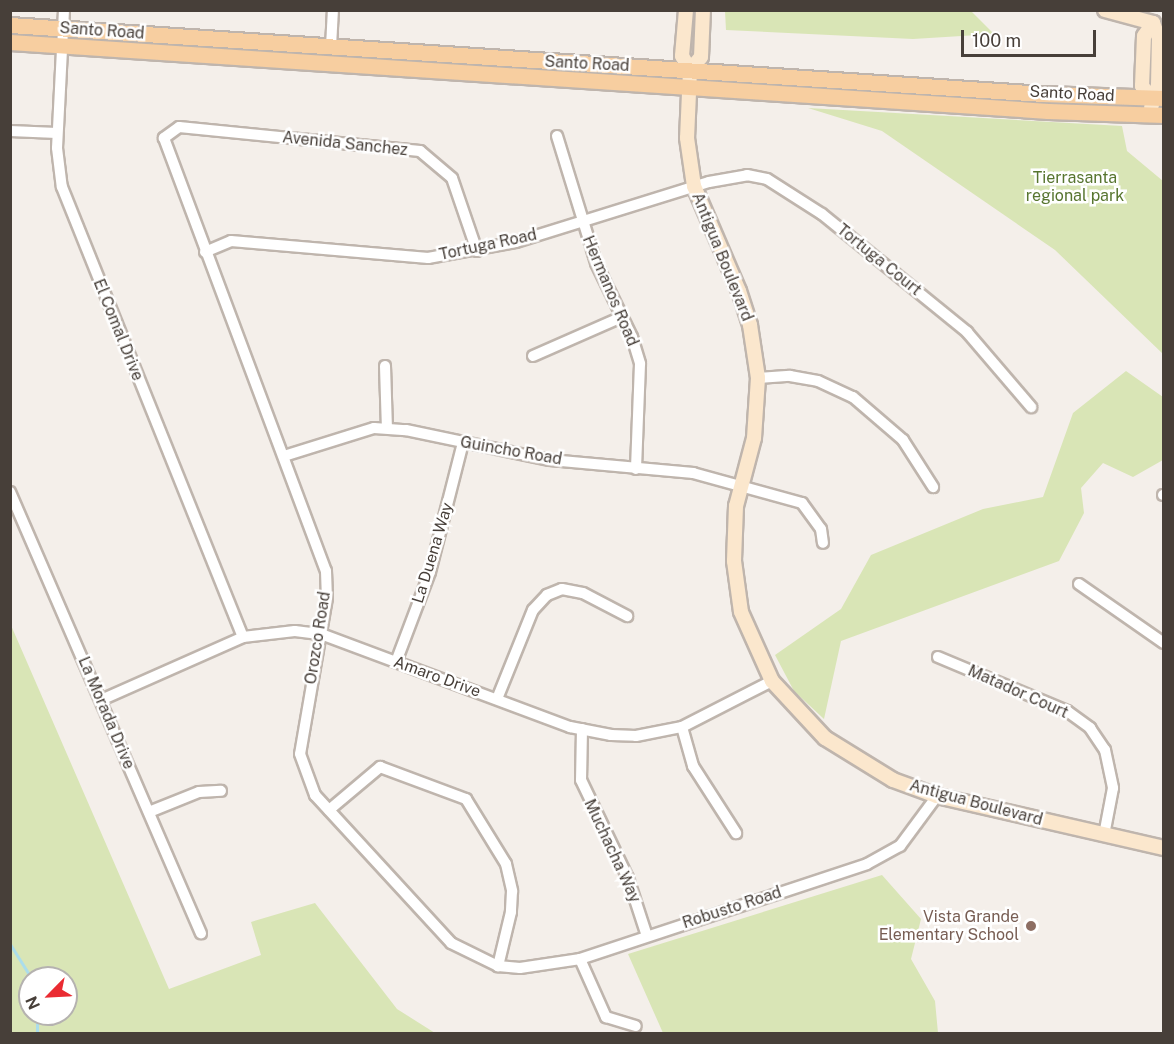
<!DOCTYPE html>
<style>
body{margin:0}
#map{position:relative;width:1174px;height:1044px;overflow:hidden;background:#f4efea;font-family:"Public Sans",sans-serif}
div>[style]{position:absolute}
.green>*{inset:0;background:#d9e5b6}
.stream>*{height:3px;margin:-1.5px;padding:0 1.5px;transform-origin:1.5px;border-radius:1.5px;background:#abddeb}
.roads{filter:drop-shadow(2px 0 #bfb5ad) drop-shadow(-2px 0 #bfb5ad) drop-shadow(0 2px #bfb5ad) drop-shadow(0 -2px #bfb5ad)}
.street>*{height:10px;margin:-5px;padding:0 5px;transform-origin:5px;border-radius:5px;background:#fff}
.secondary>*{height:14px;margin:-7px;padding:0 7px;transform-origin:7px;border-radius:7px;background:#fbe7cd}
.primary>*{height:15px;margin:-7.5px;padding:0 7.5px;transform-origin:7.5px;border-radius:7.5px;background:#f7cea0}
.dots>*{width:16px;height:16px;translate:-50% -50%;box-sizing:border-box;border:3px solid #fff;border-radius:50%}
span{translate:-50% -50%;white-space:nowrap;text-align:center;line-height:1.15;-webkit-text-stroke:5px #fff;paint-order:stroke}
.street-label{font-size:16px;color:#473f39}
.park-label{font-size:16px;color:#57752f}
.education-label{font-size:16px;color:#785e54}
.right{translate:-100% -50%;text-align:right}
.frame{position:absolute;inset:0;border:12px solid #473f39;pointer-events:none}
.north{position:absolute;left:18px;top:966px;width:60px;height:60px;box-sizing:border-box;background:#fff;border:2px solid #b5b2b0;border-radius:50%;rotate:246deg;font-size:16px;font-weight:700;line-height:24px;text-align:center;color:#473f39}
.north::after{content:'';display:block;margin:auto;width:21px;height:27px;background:#ea2b32;clip-path:polygon(50% 0,100% 100%,50% 72%,0 100%)}
.scale{position:absolute;left:961px;top:30px;width:135px;height:27px;box-sizing:border-box;border:3px solid #473f39;border-top:0;padding-left:8px;font-size:18px;line-height:21px;white-space:nowrap;color:#473f39;-webkit-text-stroke:4px #fff;paint-order:stroke}
</style>
<div id="map">
<div class="green">
<i style="clip-path:polygon(725px 11px,971px 11px,994px 34px,913px 39px,726px 30px)"></i>
<i style="clip-path:polygon(808px 108px,1122px 126px,1127px 151px,1163px 181px,1163px 354px,1055px 250px,882px 131px)"></i>
<i style="clip-path:polygon(1126px 371px,1163px 397px,1163px 460px,1133px 477px,1103px 463px,1081px 488px,1084px 513px,1059px 561px,841px 641px,824px 719px,794px 691px,775px 655px,841px 609px,871px 555px,983px 509px,1043px 497px,1073px 413px)"></i>
<i style="clip-path:polygon(evenodd,10px 623px,169px 989px,261px 955px,251px 922px,315px 903px,397px 1009px,435px 1033px,11px 1033px,10px 623px,30px 978px,66px 978px,66px 1014px,30px 1014px,30px 978px)"></i>
<i style="clip-path:polygon(882px 875px,921px 919px,911px 959px,935px 1001px,938px 1033px,663px 1033px,628px 954px)"></i>
</div>
<div class="stream">
<i style="left:10px;top:944px;width:40px;rotate:58deg"></i>
<i style="left:37px;top:1034px;width:20px;rotate:-90deg"></i>
</div>
<div class="roads">
<div class="street">
<i style="left:64px;top:10px;width:138px;rotate:92.9deg"></i>
<i style="left:57px;top:148px;width:39px;rotate:83deg"></i>
<i style="left:62px;top:187px;width:485px;rotate:68.1deg"></i>
<i style="left:331px;top:47px;width:37px;rotate:-87deg"></i>
<i style="left:10px;top:131px;width:47px;rotate:2.4deg"></i>
<i style="left:557px;top:136px;width:133px;rotate:72.9deg"></i>
<i style="left:596px;top:263px;width:82px;rotate:64.1deg"></i>
<i style="left:632px;top:337px;width:28px;rotate:73deg"></i>
<i style="left:640px;top:364px;width:105px;rotate:92.2deg"></i>
<i style="left:477px;top:251px;width:77px;rotate:-108.9deg"></i>
<i style="left:452px;top:178px;width:42px;rotate:-139.8deg"></i>
<i style="left:420px;top:151px;width:242px;rotate:-174.3deg"></i>
<i style="left:179px;top:127px;width:19px;rotate:144deg"></i>
<i style="left:164px;top:138px;width:462px;rotate:69.5deg"></i>
<i style="left:326px;top:571px;width:27px;rotate:88deg"></i>
<i style="left:327px;top:598px;width:158px;rotate:99.8deg"></i>
<i style="left:300px;top:754px;width:44px;rotate:69.9deg"></i>
<i style="left:315px;top:795px;width:201px;rotate:47.4deg"></i>
<i style="left:451px;top:943px;width:52px;rotate:26.1deg"></i>
<i style="left:498px;top:966px;width:22px;rotate:5deg"></i>
<i style="left:520px;top:968px;width:61px;rotate:-8.5deg"></i>
<i style="left:580px;top:959px;width:302px;rotate:-18.3deg"></i>
<i style="left:867px;top:864px;width:38px;rotate:-29deg"></i>
<i style="left:900px;top:846px;width:62px;rotate:-53.5deg"></i>
<i style="left:205px;top:252px;width:28px;rotate:-23deg"></i>
<i style="left:231px;top:241px;width:198px;rotate:4.9deg"></i>
<i style="left:428px;top:258px;width:89px;rotate:-10.3deg"></i>
<i style="left:516px;top:242px;width:202px;rotate:-17.3deg"></i>
<i style="left:709px;top:182px;width:39px;rotate:-10deg"></i>
<i style="left:747px;top:175px;width:20px;rotate:11deg"></i>
<i style="left:767px;top:179px;width:65px;rotate:32.5deg"></i>
<i style="left:822px;top:214px;width:187px;rotate:39.1deg"></i>
<i style="left:967px;top:332px;width:99px;rotate:49.5deg"></i>
<i style="left:533px;top:356px;width:97px;rotate:-23.7deg"></i>
<i style="left:385px;top:366px;width:62px;rotate:88.2deg"></i>
<i style="left:758px;top:378px;width:32px;rotate:-4deg"></i>
<i style="left:790px;top:376px;width:28px;rotate:10deg"></i>
<i style="left:818px;top:381px;width:38px;rotate:25deg"></i>
<i style="left:853px;top:397px;width:66px;rotate:40.7deg"></i>
<i style="left:903px;top:440px;width:56px;rotate:57.4deg"></i>
<i style="left:284px;top:456px;width:94px;rotate:-17.3deg"></i>
<i style="left:374px;top:428px;width:32px;rotate:4deg"></i>
<i style="left:406px;top:430px;width:147px;rotate:11.8deg"></i>
<i style="left:550px;top:460px;width:144px;rotate:5.2deg"></i>
<i style="left:693px;top:473px;width:113px;rotate:15.4deg"></i>
<i style="left:802px;top:503px;width:32px;rotate:54deg"></i>
<i style="left:821px;top:529px;width:14px;rotate:82deg"></i>
<i style="left:10px;top:492px;width:481px;rotate:66.6deg"></i>
<i style="left:1163px;top:495px;width:1px"></i>
<i style="left:1079px;top:584px;width:103px;rotate:34.8deg"></i>
<i style="left:938px;top:657px;width:140px;rotate:22.7deg"></i>
<i style="left:1067px;top:711px;width:29px;rotate:36deg"></i>
<i style="left:1090px;top:728px;width:27px;rotate:56deg"></i>
<i style="left:1105px;top:750px;width:39px;rotate:78deg"></i>
<i style="left:1113px;top:788px;width:48px;rotate:100.8deg"></i>
<i style="left:396px;top:662px;width:96px;rotate:-69.3deg"></i>
<i style="left:430px;top:572px;width:133px;rotate:-75.7deg"></i>
<i style="left:497px;top:699px;width:96px;rotate:-68deg"></i>
<i style="left:533px;top:610px;width:21px;rotate:-47deg"></i>
<i style="left:547px;top:595px;width:16px;rotate:-22deg"></i>
<i style="left:562px;top:589px;width:21px;rotate:11deg"></i>
<i style="left:583px;top:593px;width:50px;rotate:27.6deg"></i>
<i style="left:101px;top:700px;width:155px;rotate:-23.9deg"></i>
<i style="left:243px;top:637px;width:52px;rotate:-6.6deg"></i>
<i style="left:295px;top:631px;width:26px;rotate:7deg"></i>
<i style="left:321px;top:634px;width:266px;rotate:20.5deg"></i>
<i style="left:570px;top:727px;width:42px;rotate:11deg"></i>
<i style="left:611px;top:735px;width:25px;rotate:2deg"></i>
<i style="left:636px;top:736px;width:47px;rotate:-11.1deg"></i>
<i style="left:682px;top:727px;width:101px;rotate:-27.1deg"></i>
<i style="left:682px;top:727px;width:41px;rotate:74.2deg"></i>
<i style="left:693px;top:766px;width:80px;rotate:57.3deg"></i>
<i style="left:582px;top:729px;width:51px;rotate:91.1deg"></i>
<i style="left:581px;top:780px;width:109px;rotate:64.4deg"></i>
<i style="left:628px;top:878px;width:61px;rotate:71.9deg"></i>
<i style="left:329px;top:810px;width:67px;rotate:-40.1deg"></i>
<i style="left:380px;top:767px;width:92px;rotate:20.4deg"></i>
<i style="left:466px;top:799px;width:76px;rotate:58.4deg"></i>
<i style="left:506px;top:864px;width:28px;rotate:77deg"></i>
<i style="left:512px;top:891px;width:21px;rotate:93deg"></i>
<i style="left:511px;top:912px;width:56px;rotate:103.5deg"></i>
<i style="left:149px;top:812px;width:54px;rotate:-21.8deg"></i>
<i style="left:199px;top:792px;width:22px;rotate:-3deg"></i>
<i style="left:580px;top:959px;width:64px;rotate:65.9deg"></i>
<i style="left:606px;top:1017px;width:31px;rotate:17deg"></i>
</div>
<div class="secondary">
<i style="left:686px;top:10px;width:46px;rotate:95deg"></i>
<i style="left:682px;top:56px;width:16px;rotate:60deg"></i>
<i style="left:690px;top:70px;width:68px;rotate:92.5deg"></i>
<i style="left:687px;top:138px;width:49px;rotate:81.7deg"></i>
<i style="left:694px;top:186px;width:114px;rotate:66.8deg"></i>
<i style="left:739px;top:291px;width:36px;rotate:72deg"></i>
<i style="left:750px;top:325px;width:54px;rotate:81.4deg"></i>
<i style="left:758px;top:378px;width:60px;rotate:93.8deg"></i>
<i style="left:754px;top:438px;width:70px;rotate:104.8deg"></i>
<i style="left:736px;top:506px;width:55px;rotate:92.1deg"></i>
<i style="left:734px;top:561px;width:51px;rotate:82.2deg"></i>
<i style="left:741px;top:612px;width:76px;rotate:65.8deg"></i>
<i style="left:772px;top:681px;width:78px;rotate:47.1deg"></i>
<i style="left:825px;top:738px;width:80px;rotate:31.7deg"></i>
<i style="left:893px;top:780px;width:47px;rotate:20deg"></i>
<i style="left:937px;top:796px;width:233px;rotate:12.9deg"></i>
<i style="left:1105px;top:10px;width:50px;rotate:15.2deg"></i>
<i style="left:690px;top:70px;width:17px;rotate:-50deg"></i>
<i style="left:701px;top:57px;width:47px;rotate:-87.6deg"></i>
<i style="left:1151px;top:98px;width:15px;rotate:-127deg"></i>
<i style="left:1142px;top:86px;width:50px;rotate:-87.7deg"></i>
<i style="left:1144px;top:36px;width:16px;rotate:-55deg"></i>
<i style="left:1151px;top:108px;width:24px;rotate:-73deg"></i>
<i style="left:1158px;top:85px;width:47px;rotate:-88.8deg"></i>
<i style="left:1159px;top:38px;width:16px;rotate:-112deg"></i>
</div>
<div class="primary">
<i style="left:10px;top:25px;width:1035px;rotate:3.82deg"></i>
<i style="left:1043px;top:94px;width:121px;rotate:1.9deg"></i>
<i style="left:10px;top:42px;width:1040px;rotate:3.8deg"></i>
<i style="left:1048px;top:111px;width:116px;rotate:2deg"></i>
</div>
</div>
<div class="dots">
<i style="left:1031px;top:926px;background:#8d6e63"></i>
</div>
<div class="street-label">
<span style="left:102px;top:31px;rotate:4deg">Santo Road</span>
<span style="left:587px;top:64px;rotate:3deg">Santo Road</span>
<span style="left:1072px;top:94px;rotate:3deg">Santo Road</span>
<span style="left:345px;top:144px;rotate:6deg">Avenida Sanchez</span>
<span style="left:488px;top:245px;rotate:-12deg">Tortuga Road</span>
<span style="left:722px;top:257px;rotate:68deg">Antigua Boulevard</span>
<span style="left:879px;top:260px;rotate:39deg">Tortuga Court</span>
<span style="left:610px;top:291px;rotate:67deg">Hermanos Road</span>
<span style="left:118px;top:330px;rotate:68deg">El Comal Drive</span>
<span style="left:511px;top:451px;rotate:10deg">Guincho Road</span>
<span style="left:433px;top:553px;rotate:-73deg">La Duena Way</span>
<span style="left:318px;top:638px;rotate:-81deg">Orozco Road</span>
<span style="left:437px;top:677px;rotate:20deg">Amaro Drive</span>
<span style="left:1018px;top:692px;rotate:24deg">Matador Court</span>
<span style="left:106px;top:713px;rotate:67deg">La Morada Drive</span>
<span style="left:976px;top:803px;rotate:15deg">Antigua Boulevard</span>
<span style="left:612px;top:851px;rotate:65deg">Muchacha Way</span>
<span style="left:732px;top:908px;rotate:-18deg">Robusto Road</span>
</div>
<div class="park-label">
<span style="left:1075px;top:187px">Tierrasanta<br>regional park</span>
</div>
<div class="education-label">
<span class="right" style="left:1019px;top:926px">Vista Grande<br>Elementary School</span>
</div>
<div class="frame"></div>
<div class="north">N</div>
<div class="scale">100 m</div>
</div>
